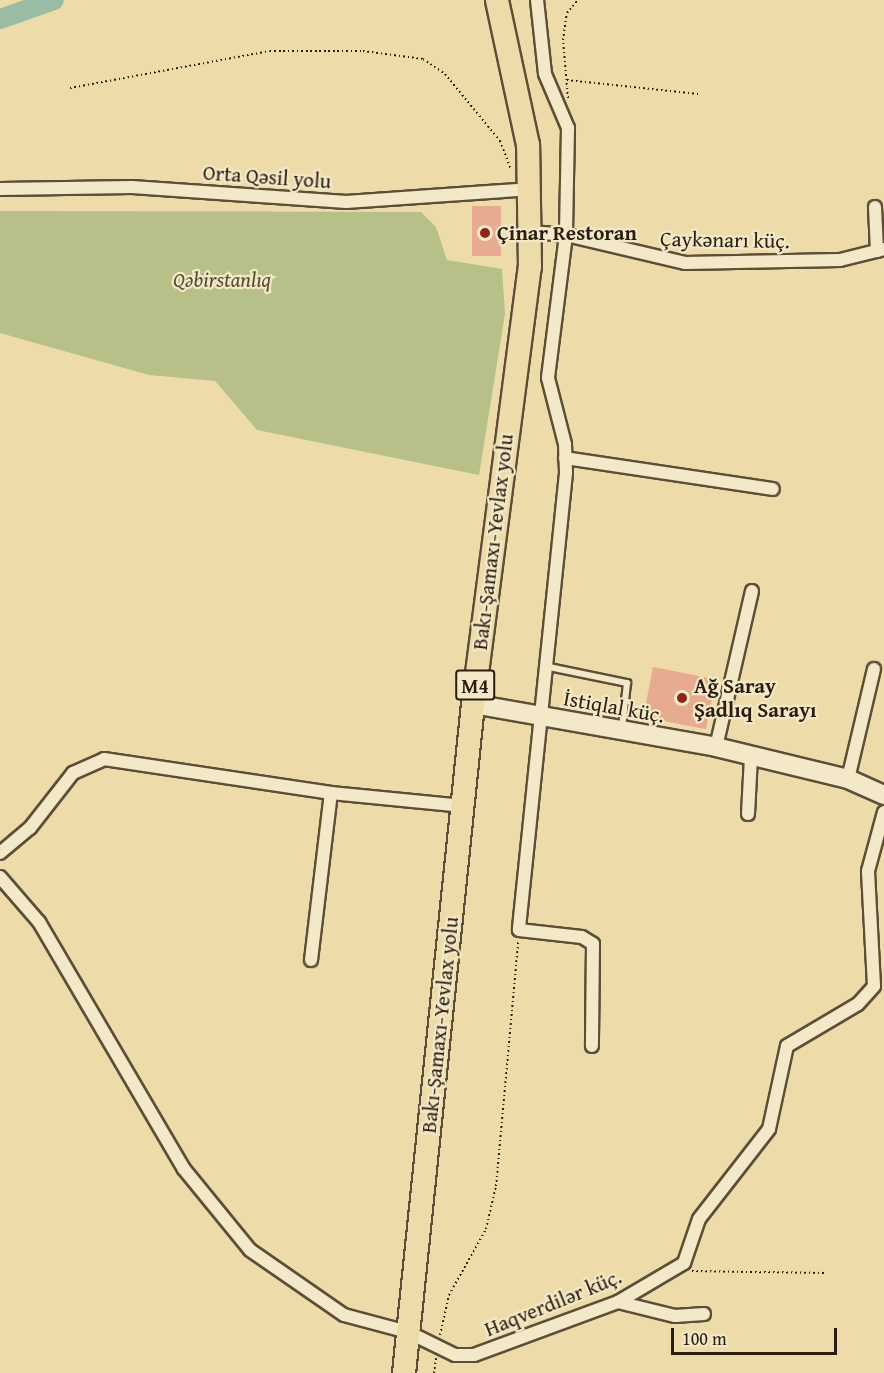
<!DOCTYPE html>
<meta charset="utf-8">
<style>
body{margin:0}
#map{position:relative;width:884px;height:1373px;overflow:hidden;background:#eddca9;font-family:"Gentium Book Plus",serif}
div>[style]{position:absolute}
.green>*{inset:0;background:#b7c089}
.river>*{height:20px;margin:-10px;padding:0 10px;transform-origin:10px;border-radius:10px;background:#9abca4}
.building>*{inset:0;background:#e7ac8f;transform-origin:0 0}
.path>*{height:2px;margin-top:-1px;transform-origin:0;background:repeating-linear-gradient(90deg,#2b1e11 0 1.5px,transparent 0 4.5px)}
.roads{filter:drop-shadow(2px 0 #5c4e37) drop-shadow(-2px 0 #5c4e37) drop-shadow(0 2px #5c4e37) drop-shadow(0 -2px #5c4e37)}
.lane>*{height:6px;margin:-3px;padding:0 3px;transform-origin:3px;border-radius:3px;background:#f3e8c7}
.street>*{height:12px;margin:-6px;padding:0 6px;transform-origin:6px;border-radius:6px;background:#f3e8c7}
.secondary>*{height:18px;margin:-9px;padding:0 9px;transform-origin:9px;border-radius:9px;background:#f3e8c7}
.highway>*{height:22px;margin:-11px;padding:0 11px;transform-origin:11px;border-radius:11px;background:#eddca9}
.dots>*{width:16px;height:16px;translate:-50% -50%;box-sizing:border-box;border:3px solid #f3e8c7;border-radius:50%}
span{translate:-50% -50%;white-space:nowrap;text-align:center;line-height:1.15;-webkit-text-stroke:4.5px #f3e8c7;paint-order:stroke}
.shield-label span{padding:2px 4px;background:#f3e8c7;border:2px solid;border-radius:4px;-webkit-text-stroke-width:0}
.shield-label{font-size:20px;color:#2b1e11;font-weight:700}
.street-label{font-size:21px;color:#2b1e11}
.poi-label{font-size:21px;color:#2b1e11;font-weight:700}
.left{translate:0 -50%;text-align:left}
.park-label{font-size:21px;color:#554f35;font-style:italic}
.scale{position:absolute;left:671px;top:1328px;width:166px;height:27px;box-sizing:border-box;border:3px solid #2b1e11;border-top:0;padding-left:8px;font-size:18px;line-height:21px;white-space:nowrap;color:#2b1e11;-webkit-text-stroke:4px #f3e8c7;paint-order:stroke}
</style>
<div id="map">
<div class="green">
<i style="clip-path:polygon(0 211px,421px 212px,436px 227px,447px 260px,502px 269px,505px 314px,479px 475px,257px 430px,215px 381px,149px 375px,0 333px)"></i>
</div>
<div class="river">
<i style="left:0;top:19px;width:57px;rotate:-19.4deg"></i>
</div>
<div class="building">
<i style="left:472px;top:206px;width:29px;height:50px"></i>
<i style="left:653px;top:667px;width:64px;height:51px;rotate:11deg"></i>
</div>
<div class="path">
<i style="left:567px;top:80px;width:132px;rotate:6.1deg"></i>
<i style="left:70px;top:88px;width:203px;rotate:-10.5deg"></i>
<i style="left:270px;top:51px;width:93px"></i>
<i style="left:363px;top:51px;width:61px;rotate:7.6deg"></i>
<i style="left:423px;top:59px;width:27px;rotate:34deg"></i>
<i style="left:445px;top:74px;width:87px;rotate:50.6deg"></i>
<i style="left:500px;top:141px;width:31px;rotate:69deg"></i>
<i style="left:568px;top:98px;width:58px;rotate:-94.9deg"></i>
<i style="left:563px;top:40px;width:27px;rotate:-82deg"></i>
<i style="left:567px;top:13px;width:17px;rotate:-50deg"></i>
<i style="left:692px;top:1271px;width:133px;rotate:0.9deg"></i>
<i style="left:440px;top:1335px;width:41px;rotate:-77.3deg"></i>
<i style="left:449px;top:1295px;width:76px;rotate:-60.7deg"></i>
<i style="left:486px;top:1229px;width:44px;rotate:-76.9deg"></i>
<i style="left:496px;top:1186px;width:245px;rotate:-84.8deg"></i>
<i style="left:434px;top:1373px;width:15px;rotate:-82deg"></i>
</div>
<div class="roads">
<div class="lane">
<i style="left:549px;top:667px;width:80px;rotate:11.6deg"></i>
<i style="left:627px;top:683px;width:45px;rotate:96.3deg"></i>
</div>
<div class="street">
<i style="left:537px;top:0;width:74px;rotate:83.8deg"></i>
<i style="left:545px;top:74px;width:59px;rotate:66.9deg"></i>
<i style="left:568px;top:128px;width:107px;rotate:91.1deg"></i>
<i style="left:566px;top:235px;width:144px;rotate:97.2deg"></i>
<i style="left:548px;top:378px;width:68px;rotate:75.6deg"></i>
<i style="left:565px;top:444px;width:29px;rotate:88deg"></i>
<i style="left:566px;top:473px;width:459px;rotate:95.9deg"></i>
<i style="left:519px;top:930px;width:63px;rotate:6.3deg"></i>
<i style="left:582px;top:937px;width:13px;rotate:32deg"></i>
<i style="left:593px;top:944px;width:102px;rotate:90.6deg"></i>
<i style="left:0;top:189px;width:132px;rotate:-0.9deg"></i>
<i style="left:132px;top:187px;width:215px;rotate:4deg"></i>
<i style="left:346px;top:202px;width:186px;rotate:-4deg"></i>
<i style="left:875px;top:207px;width:44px;rotate:87.4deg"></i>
<i style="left:532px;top:232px;width:34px;rotate:5deg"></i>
<i style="left:566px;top:235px;width:122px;rotate:13.2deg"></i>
<i style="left:685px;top:263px;width:155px;rotate:-1.1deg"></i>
<i style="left:840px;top:260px;width:45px;rotate:-14deg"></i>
<i style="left:565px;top:458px;width:210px;rotate:8.5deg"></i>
<i style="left:716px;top:747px;width:160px;rotate:-77deg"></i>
<i style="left:848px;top:779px;width:113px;rotate:-76.7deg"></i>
<i style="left:748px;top:814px;width:58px;rotate:-87deg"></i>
<i style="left:0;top:853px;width:39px;rotate:-40deg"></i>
<i style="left:30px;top:828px;width:70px;rotate:-52deg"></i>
<i style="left:73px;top:773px;width:34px;rotate:-24deg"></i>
<i style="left:104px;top:759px;width:230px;rotate:8.5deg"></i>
<i style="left:331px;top:793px;width:133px;rotate:5.6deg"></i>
<i style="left:0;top:877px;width:60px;rotate:49.1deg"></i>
<i style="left:39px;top:922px;width:286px;rotate:59.6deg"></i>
<i style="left:184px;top:1169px;width:104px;rotate:50.8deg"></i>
<i style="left:250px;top:1250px;width:114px;rotate:34.7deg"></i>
<i style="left:344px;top:1315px;width:66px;rotate:14.9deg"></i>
<i style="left:408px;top:1332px;width:52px;rotate:26.1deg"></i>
<i style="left:455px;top:1355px;width:19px"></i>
<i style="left:474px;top:1355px;width:153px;rotate:-20.2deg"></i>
<i style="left:618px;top:1302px;width:77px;rotate:-30.6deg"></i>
<i style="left:684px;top:1263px;width:46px;rotate:-71.2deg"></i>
<i style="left:699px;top:1219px;width:114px;rotate:-52.1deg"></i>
<i style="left:769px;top:1129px;width:85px;rotate:-77.8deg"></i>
<i style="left:787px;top:1046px;width:82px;rotate:-30.6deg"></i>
<i style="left:858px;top:1004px;width:24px;rotate:-48deg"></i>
<i style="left:874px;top:986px;width:115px;rotate:-93deg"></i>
<i style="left:868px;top:871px;width:61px;rotate:-74.8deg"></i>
<i style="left:311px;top:960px;width:168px;rotate:-83.2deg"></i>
<i style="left:618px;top:1302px;width:59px;rotate:13.8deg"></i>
<i style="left:675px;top:1316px;width:29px;rotate:-4deg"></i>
</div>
<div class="secondary">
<i style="left:473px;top:704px;width:247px;rotate:10deg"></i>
<i style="left:716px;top:747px;width:136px;rotate:13.6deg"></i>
<i style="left:848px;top:779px;width:39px;rotate:24deg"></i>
</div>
<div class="highway">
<i style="left:404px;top:1373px;width:673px;rotate:-84.11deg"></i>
<i style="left:473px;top:704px;width:441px;rotate:-82.6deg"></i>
<i style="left:530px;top:267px;width:122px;rotate:-90.9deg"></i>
<i style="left:528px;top:145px;width:148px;rotate:-102.1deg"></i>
</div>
</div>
<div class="dots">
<i style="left:485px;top:233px;background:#8f2418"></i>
<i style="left:682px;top:698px;background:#8f2418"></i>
</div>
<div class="shield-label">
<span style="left:475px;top:685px">M4</span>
</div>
<div class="street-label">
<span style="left:267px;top:177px;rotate:4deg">Orta Qəsil yolu</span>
<span style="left:725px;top:240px;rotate:1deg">Çaykənarı küç.</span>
<span style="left:493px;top:542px;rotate:-83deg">Bakı-Şamaxı-Yevlax yolu</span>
<span style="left:614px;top:707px;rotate:10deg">İstiqlal küç.</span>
<span style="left:440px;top:1025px;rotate:-84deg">Bakı-Şamaxı-Yevlax yolu</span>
<span style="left:553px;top:1303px;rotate:-22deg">Haqverdilər küç.</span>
</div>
<div class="poi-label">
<span class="left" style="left:497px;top:233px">Çinar Restoran</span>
<span class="left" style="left:694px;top:698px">Ağ Saray<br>Şadlıq Sarayı</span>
</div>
<div class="park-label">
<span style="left:222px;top:280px">Qəbirstanlıq</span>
</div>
<div class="scale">100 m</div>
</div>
